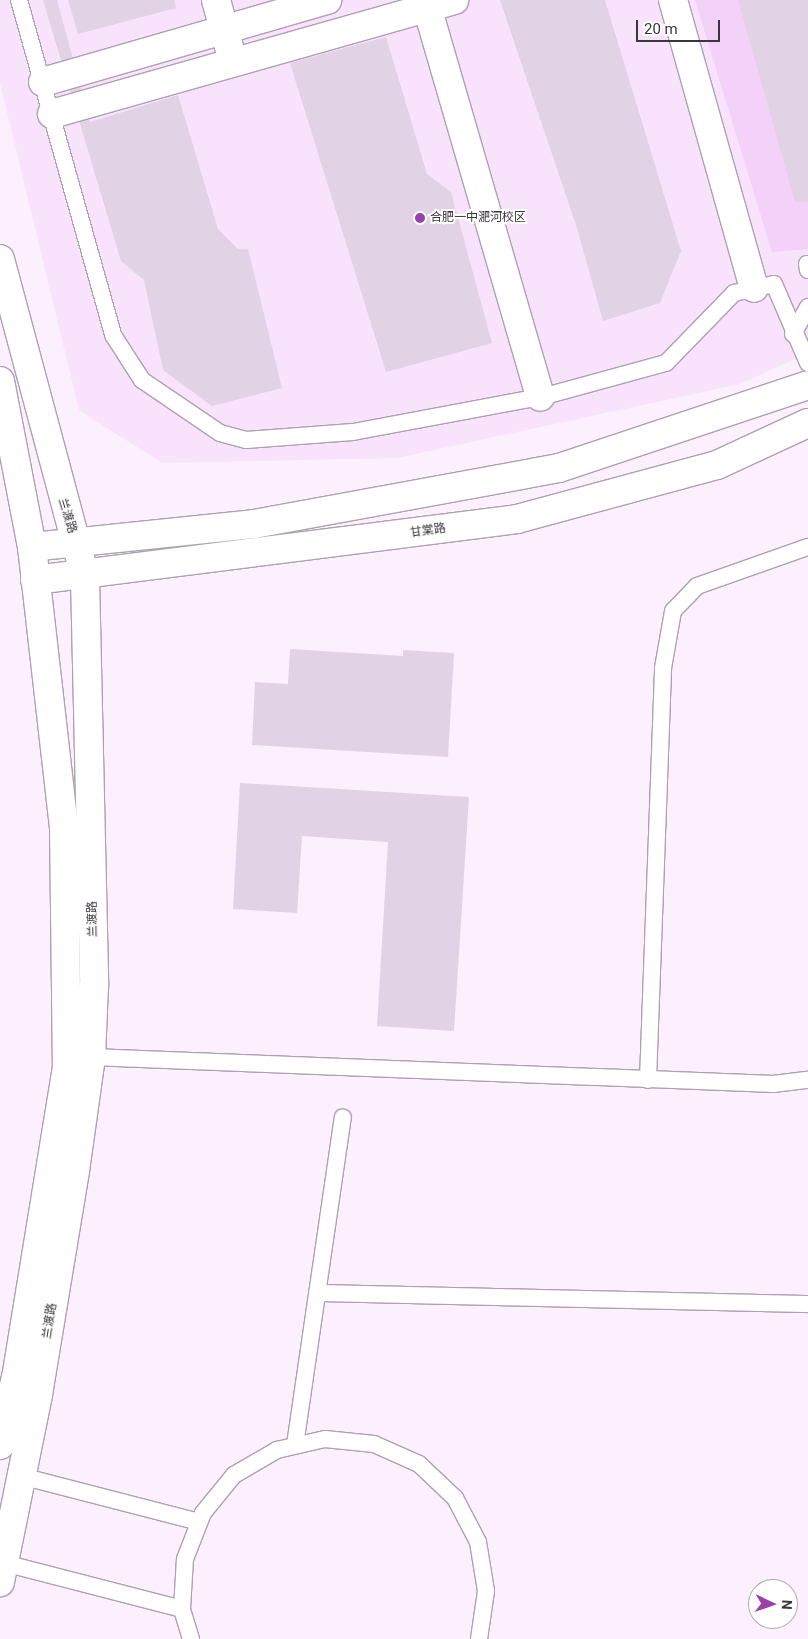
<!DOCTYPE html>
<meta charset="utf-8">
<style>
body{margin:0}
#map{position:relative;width:808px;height:1639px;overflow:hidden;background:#fceffe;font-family:Roboto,"Noto Sans SC",sans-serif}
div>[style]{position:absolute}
.built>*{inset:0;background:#f8e2fc}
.green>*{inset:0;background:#f3d1f9}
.building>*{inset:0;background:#e2d2e5}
.roads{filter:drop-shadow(1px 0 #afa0b2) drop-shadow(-1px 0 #afa0b2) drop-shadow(0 1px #afa0b2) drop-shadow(0 -1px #afa0b2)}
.lane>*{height:16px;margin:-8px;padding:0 8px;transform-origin:8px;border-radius:8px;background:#fff}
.street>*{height:28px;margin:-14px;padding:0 14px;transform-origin:14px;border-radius:14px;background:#fff}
.secondary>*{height:28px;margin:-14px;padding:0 14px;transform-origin:14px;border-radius:14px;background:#fff}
.dots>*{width:14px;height:14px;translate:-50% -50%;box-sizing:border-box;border:2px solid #fff;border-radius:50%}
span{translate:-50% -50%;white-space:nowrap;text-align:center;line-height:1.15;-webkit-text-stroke:4px #fff;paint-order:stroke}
.poi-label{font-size:12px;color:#3b353c}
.left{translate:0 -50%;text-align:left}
.street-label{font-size:12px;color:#3b353c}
.north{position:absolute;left:748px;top:1579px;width:50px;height:50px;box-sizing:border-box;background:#fff;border:1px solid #b1aeb1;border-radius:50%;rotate:93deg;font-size:14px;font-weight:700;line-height:20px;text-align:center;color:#3b353c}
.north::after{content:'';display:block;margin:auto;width:18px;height:22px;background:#9a40aa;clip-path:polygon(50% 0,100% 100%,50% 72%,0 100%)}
.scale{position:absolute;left:636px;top:20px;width:84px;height:22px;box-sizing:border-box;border:2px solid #3b353c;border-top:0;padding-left:6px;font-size:15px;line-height:18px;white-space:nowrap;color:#3b353c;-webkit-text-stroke:4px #fff;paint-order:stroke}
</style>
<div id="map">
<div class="built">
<i style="clip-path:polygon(0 0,808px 0,808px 353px,740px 384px,397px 458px,162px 463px,79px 410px,0 83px)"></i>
</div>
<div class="green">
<i style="clip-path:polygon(695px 0,808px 0,808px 249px,772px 252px)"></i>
</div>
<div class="building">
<i style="clip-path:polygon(43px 0,57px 0,90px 122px,178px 95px,218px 229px,238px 249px,248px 249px,282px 388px,212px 406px,163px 370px,144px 280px,121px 261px)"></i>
<i style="clip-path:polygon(68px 0,174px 0,176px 8px,78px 34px)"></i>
<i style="clip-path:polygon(500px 0,605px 0,681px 251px,660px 303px,603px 321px,577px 228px)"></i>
<i style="clip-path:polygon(738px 0,808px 0,808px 202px,795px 202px)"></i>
<i style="clip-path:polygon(386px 37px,427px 174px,451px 192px,492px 343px,386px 372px,290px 63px)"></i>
<i style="clip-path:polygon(290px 649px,403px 656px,403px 650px,454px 653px,448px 757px,252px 745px,255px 682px,288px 684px)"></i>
<i style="clip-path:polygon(240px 783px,469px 797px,454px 1031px,377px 1026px,388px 842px,302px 836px,297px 913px,233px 909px)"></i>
</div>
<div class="roads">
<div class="lane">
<i style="left:19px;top:0;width:348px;rotate:74.3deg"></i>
<i style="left:113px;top:335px;width:54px;rotate:57.2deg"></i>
<i style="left:142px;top:380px;width:94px;rotate:34.2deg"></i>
<i style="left:220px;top:433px;width:27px;rotate:15deg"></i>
<i style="left:246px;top:440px;width:107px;rotate:-4.3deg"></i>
<i style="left:353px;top:432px;width:195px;rotate:-10.6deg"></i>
<i style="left:545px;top:396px;width:125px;rotate:-15.3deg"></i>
<i style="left:666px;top:363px;width:98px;rotate:-45.8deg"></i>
<i style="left:734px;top:293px;width:41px;rotate:-12.7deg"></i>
<i style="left:774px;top:284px;width:86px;rotate:66.7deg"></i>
<i style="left:807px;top:264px;width:6px;rotate:81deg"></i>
<i style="left:793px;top:334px;width:31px;rotate:-61deg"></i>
<i style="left:91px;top:1057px;width:683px;rotate:2.27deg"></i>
<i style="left:773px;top:1084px;width:35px;rotate:-7deg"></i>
<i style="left:648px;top:1080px;width:412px;rotate:-87.9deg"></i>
<i style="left:663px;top:668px;width:58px;rotate:-80deg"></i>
<i style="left:673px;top:611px;width:35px;rotate:-46deg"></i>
<i style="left:697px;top:586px;width:118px;rotate:-19.4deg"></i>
<i style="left:317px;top:1293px;width:491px;rotate:1.3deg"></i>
<i style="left:295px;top:1445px;width:331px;rotate:-81.7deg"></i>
<i style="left:21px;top:1476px;width:184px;rotate:14.5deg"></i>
<i style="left:4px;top:1563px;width:184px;rotate:14.5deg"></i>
<i style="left:191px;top:1639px;width:31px;rotate:-107deg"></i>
<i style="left:182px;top:1609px;width:50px;rotate:-86.6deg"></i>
<i style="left:185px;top:1559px;width:49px;rotate:-68.6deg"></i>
<i style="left:203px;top:1513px;width:49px;rotate:-50.8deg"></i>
<i style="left:234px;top:1475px;width:50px;rotate:-30.2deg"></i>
<i style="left:277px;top:1450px;width:49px;rotate:-12.9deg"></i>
<i style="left:325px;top:1439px;width:49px;rotate:5.8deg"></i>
<i style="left:374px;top:1444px;width:49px;rotate:24deg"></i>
<i style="left:419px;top:1464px;width:50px;rotate:43.4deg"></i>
<i style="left:455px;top:1498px;width:50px;rotate:62.4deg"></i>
<i style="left:478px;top:1542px;width:50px;rotate:80.7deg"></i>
<i style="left:486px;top:1591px;width:49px;rotate:98.3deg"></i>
</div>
<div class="street">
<i style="left:216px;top:0;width:49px;rotate:74.5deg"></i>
<i style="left:425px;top:0;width:413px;rotate:73.8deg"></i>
<i style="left:673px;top:0;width:299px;rotate:74.3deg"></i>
<i style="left:43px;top:82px;width:296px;rotate:-16.1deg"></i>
<i style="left:52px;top:114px;width:418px;rotate:-15.8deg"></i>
</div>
<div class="secondary">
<i style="left:0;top:259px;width:329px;rotate:75deg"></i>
<i style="left:85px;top:577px;width:409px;rotate:88.7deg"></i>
<i style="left:94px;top:986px;width:71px;rotate:92.4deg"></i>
<i style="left:91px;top:1057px;width:115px;rotate:98deg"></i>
<i style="left:75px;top:1171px;width:227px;rotate:99.4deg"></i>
<i style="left:38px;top:1395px;width:191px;rotate:101.5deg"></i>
<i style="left:0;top:381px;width:169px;rotate:79.1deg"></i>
<i style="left:32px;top:547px;width:282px;rotate:83.5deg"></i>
<i style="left:64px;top:827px;width:240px;rotate:89.3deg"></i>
<i style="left:67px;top:1067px;width:314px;rotate:99.3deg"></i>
<i style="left:16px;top:1377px;width:70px;rotate:103.2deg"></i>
<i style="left:32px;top:547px;width:223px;rotate:-5.9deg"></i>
<i style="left:254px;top:524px;width:310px;rotate:-10.4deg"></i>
<i style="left:559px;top:468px;width:262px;rotate:-18.4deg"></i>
<i style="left:35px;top:580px;width:486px;rotate:-7.2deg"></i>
<i style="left:517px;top:519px;width:207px;rotate:-15.1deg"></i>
<i style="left:717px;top:465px;width:100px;rotate:-24.8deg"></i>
</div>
</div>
<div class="dots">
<i style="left:420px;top:218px;background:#9a40aa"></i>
</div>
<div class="poi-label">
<span class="left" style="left:430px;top:218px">合肥一中淝河校区</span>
</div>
<div class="street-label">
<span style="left:67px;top:516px;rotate:73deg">兰渡路</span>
<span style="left:428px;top:531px;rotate:-8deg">甘棠路</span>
<span style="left:93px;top:919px;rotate:-91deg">兰渡路</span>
<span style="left:50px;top:1321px;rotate:-81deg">兰渡路</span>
</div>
<div class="north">N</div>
<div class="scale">20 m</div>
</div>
